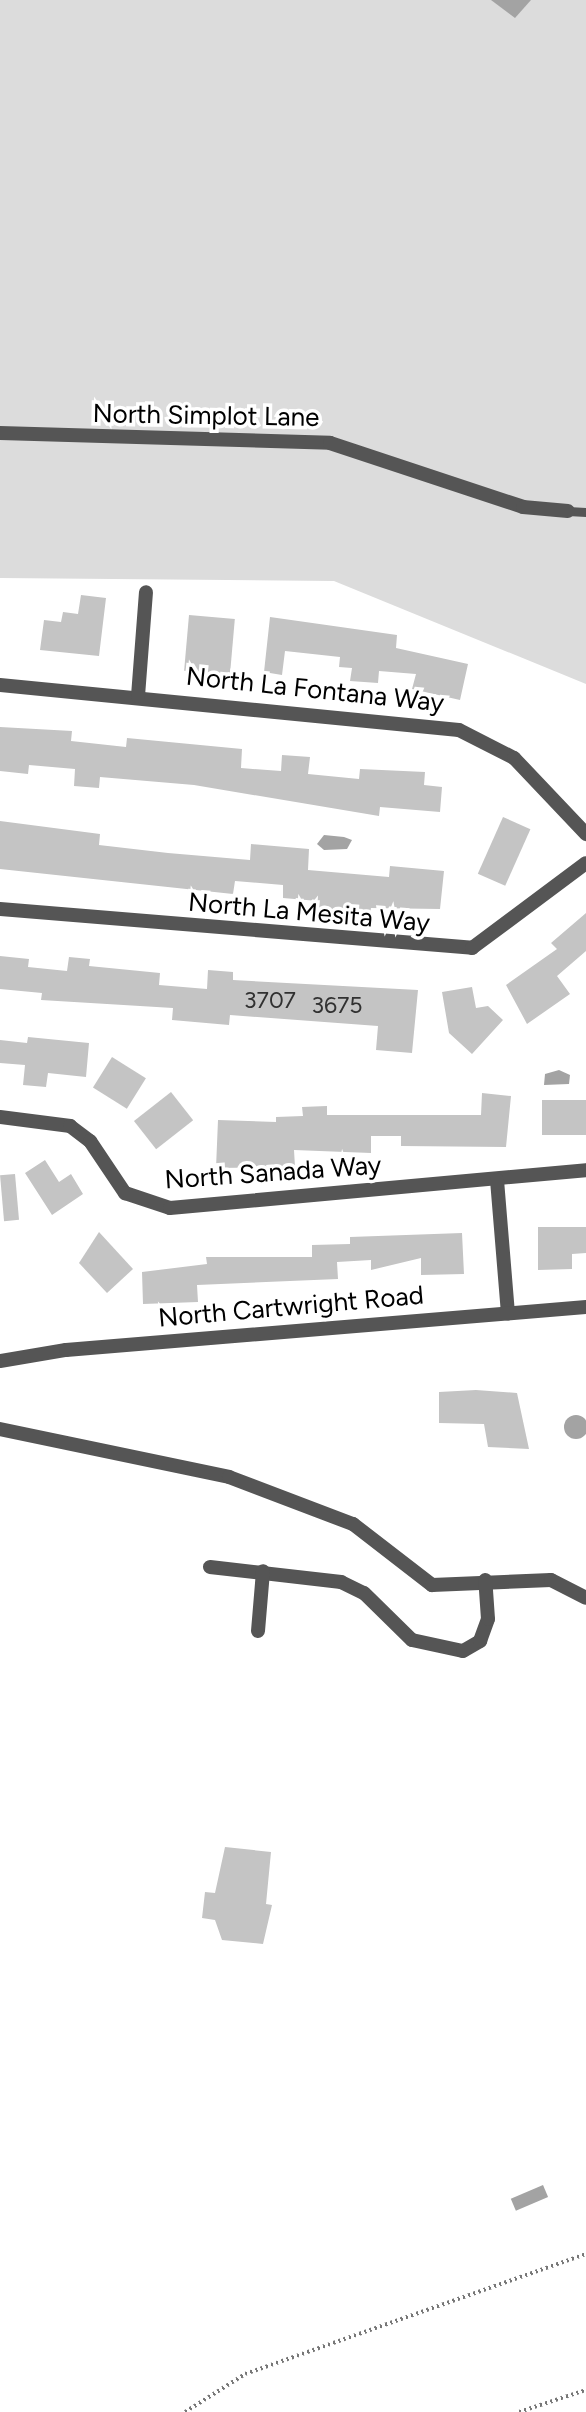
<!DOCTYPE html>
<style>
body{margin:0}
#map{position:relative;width:586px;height:2412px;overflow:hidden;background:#fff;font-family:Figtree,sans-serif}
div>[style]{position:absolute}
.green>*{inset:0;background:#dcdcdc}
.water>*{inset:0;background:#a3a3a3;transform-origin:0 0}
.round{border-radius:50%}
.building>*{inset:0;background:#c4c4c4;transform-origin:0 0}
.path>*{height:3.5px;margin-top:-1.75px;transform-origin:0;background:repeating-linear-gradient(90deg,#777 0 2px,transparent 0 5.5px)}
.service>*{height:9px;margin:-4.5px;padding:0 4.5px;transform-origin:4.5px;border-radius:4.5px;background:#555}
.minor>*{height:14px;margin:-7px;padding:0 7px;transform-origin:7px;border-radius:7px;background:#555}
.tertiary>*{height:14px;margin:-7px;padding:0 7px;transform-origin:7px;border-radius:7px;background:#555}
span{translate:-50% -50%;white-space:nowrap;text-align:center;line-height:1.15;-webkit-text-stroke:7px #fff;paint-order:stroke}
.number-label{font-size:23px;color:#313131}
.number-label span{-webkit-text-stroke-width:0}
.street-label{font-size:26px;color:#000}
</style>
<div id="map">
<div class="green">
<i style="clip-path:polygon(0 0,586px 0,586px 684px,334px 581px,0 578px)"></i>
</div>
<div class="water">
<i style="clip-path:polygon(491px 0,531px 0,515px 18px)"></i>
<i style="clip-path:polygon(324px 835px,344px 837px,352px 840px,347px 849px,324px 850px,317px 844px)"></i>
<i style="clip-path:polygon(559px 1070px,570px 1075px,569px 1084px,544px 1085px,545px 1074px)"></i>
<i class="round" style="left:564px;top:1415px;width:24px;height:24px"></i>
<i style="left:543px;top:2185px;width:13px;height:35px;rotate:67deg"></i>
</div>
<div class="building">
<i style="clip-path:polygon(81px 595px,106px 598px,99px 656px,40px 650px,44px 620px,61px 622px,63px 612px,78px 614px)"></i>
<i style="left:189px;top:615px;width:46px;height:56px;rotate:5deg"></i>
<i style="clip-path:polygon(270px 617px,397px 635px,396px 648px,468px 664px,460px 700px,412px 689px,416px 674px,379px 671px,378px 683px,350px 681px,352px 668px,339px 667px,340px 657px,285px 651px,282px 675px,264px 672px)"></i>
<i style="clip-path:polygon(0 727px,72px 731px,71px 741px,126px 747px,127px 738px,242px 749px,241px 768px,281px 771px,282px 755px,310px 757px,308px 774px,359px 779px,360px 769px,425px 772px,424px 785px,442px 787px,440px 812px,380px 807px,379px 816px,194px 785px,100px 777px,99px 788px,74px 786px,75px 769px,29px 765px,28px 774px,0 771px)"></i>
<i style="left:503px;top:817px;width:30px;height:62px;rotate:24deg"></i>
<i style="clip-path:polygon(0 821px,100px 834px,99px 845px,168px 853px,250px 860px,251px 844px,309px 849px,308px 870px,389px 877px,390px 866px,444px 871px,440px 909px,371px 908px,370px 914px,317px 910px,318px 901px,283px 898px,283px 885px,235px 881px,233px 894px,0 869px)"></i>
<i style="clip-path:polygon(586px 913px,586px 951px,557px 976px,570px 994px,527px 1024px,506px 985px,557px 949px,551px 943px)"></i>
<i style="clip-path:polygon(0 956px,29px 959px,28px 967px,67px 971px,69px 957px,90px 959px,89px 966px,160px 973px,159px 985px,207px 989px,208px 970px,233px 972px,233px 980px,418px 990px,412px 1053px,376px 1050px,378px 1026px,230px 1015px,229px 1025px,172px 1020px,173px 1008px,41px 1000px,42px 993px,0 989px)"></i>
<i style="clip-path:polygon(472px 987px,476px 1008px,488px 1006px,503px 1020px,472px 1054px,449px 1033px,442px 992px)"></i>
<i style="clip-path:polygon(28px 1037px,89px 1043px,86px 1077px,48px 1073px,46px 1087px,23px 1085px,25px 1065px,0 1063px,0 1040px,27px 1043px)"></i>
<i style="left:112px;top:1057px;width:40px;height:36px;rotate:32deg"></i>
<i style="left:171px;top:1092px;width:36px;height:47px;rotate:52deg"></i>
<i style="clip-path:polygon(482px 1093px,511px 1096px,506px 1147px,401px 1146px,401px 1136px,371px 1136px,371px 1153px,294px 1150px,295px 1167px,216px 1168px,218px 1120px,276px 1122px,276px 1117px,303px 1116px,302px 1107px,327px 1106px,327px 1115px,481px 1115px)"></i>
<i style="left:586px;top:1100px;width:35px;height:44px;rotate:90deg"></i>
<i style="clip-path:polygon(45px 1160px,59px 1182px,71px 1174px,83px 1194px,52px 1215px,25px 1173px)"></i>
<i style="left:15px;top:1174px;width:46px;height:15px;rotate:85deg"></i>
<i style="clip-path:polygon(538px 1227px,586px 1227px,586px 1253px,572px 1254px,572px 1269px,538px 1270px)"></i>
<i style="clip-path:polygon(99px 1232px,133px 1269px,107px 1293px,79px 1263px)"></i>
<i style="clip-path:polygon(462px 1233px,464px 1274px,421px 1275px,421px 1258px,371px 1270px,371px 1260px,337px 1262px,338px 1279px,197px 1285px,198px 1302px,143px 1304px,142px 1272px,207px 1264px,206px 1257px,312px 1257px,312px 1245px,350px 1244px,350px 1237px)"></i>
<i style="clip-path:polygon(476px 1390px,517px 1393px,529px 1449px,488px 1447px,484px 1424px,439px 1423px,439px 1392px)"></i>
<i style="clip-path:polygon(225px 1847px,271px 1852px,266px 1904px,272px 1905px,263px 1944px,222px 1940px,215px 1920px,202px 1918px,205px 1892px,215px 1893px)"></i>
</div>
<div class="path">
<i style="left:185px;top:2412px;width:71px;rotate:-32.3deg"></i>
<i style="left:245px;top:2374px;width:361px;rotate:-19.4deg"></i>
<i style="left:519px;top:2412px;width:71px;rotate:-18.2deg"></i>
</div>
<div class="service">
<i style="left:568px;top:511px;width:18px;rotate:3deg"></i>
</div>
<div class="minor">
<i style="left:0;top:433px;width:330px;rotate:1.7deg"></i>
<i style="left:330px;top:443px;width:203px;rotate:18.3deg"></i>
<i style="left:523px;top:507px;width:45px;rotate:5.1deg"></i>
<i style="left:0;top:685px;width:461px;rotate:5.6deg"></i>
<i style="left:459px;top:730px;width:62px;rotate:27deg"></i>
<i style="left:514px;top:758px;width:105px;rotate:46.5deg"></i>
<i style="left:138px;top:696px;width:104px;rotate:-85.6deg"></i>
<i style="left:0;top:909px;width:474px;rotate:4.7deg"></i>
<i style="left:472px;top:948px;width:142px;rotate:-36.7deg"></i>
<i style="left:0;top:1117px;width:71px;rotate:7.3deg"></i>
<i style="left:70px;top:1126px;width:25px;rotate:37deg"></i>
<i style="left:90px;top:1141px;width:63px;rotate:56.1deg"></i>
<i style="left:125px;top:1193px;width:47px;rotate:18.4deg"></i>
<i style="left:170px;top:1208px;width:418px;rotate:-5.2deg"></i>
<i style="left:497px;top:1180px;width:134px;rotate:85.3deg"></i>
<i style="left:0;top:1429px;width:234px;rotate:11.8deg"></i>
<i style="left:229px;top:1477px;width:133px;rotate:20.8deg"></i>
<i style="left:353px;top:1524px;width:100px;rotate:37.7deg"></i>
<i style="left:432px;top:1585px;width:119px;rotate:-2.4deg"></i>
<i style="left:551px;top:1580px;width:39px;rotate:27deg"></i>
<i style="left:210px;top:1567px;width:132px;rotate:6.5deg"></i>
<i style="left:341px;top:1582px;width:25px;rotate:26deg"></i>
<i style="left:364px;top:1593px;width:67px;rotate:44.4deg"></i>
<i style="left:412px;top:1640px;width:52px;rotate:12.2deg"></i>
<i style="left:463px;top:1651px;width:20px;rotate:-30deg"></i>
<i style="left:480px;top:1641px;width:23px;rotate:-70deg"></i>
<i style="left:488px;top:1619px;width:39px;rotate:-94deg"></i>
<i style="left:258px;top:1631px;width:60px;rotate:-85.2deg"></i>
</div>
<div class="tertiary">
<i style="left:0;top:1361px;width:67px;rotate:-9.5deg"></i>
<i style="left:66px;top:1350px;width:522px;rotate:-4.73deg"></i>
</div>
<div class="number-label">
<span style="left:270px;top:1000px">3707</span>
<span style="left:337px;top:1005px">3675</span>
</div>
<div class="street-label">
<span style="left:206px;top:416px;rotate:1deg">North Simplot Lane</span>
<span style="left:315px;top:690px;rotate:6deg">North La Fontana Way</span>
<span style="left:309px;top:913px;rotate:5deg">North La Mesita Way</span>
<span style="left:273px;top:1173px;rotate:-4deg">North Sanada Way</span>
<span style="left:291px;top:1307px;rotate:-5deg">North Cartwright Road</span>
</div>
</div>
